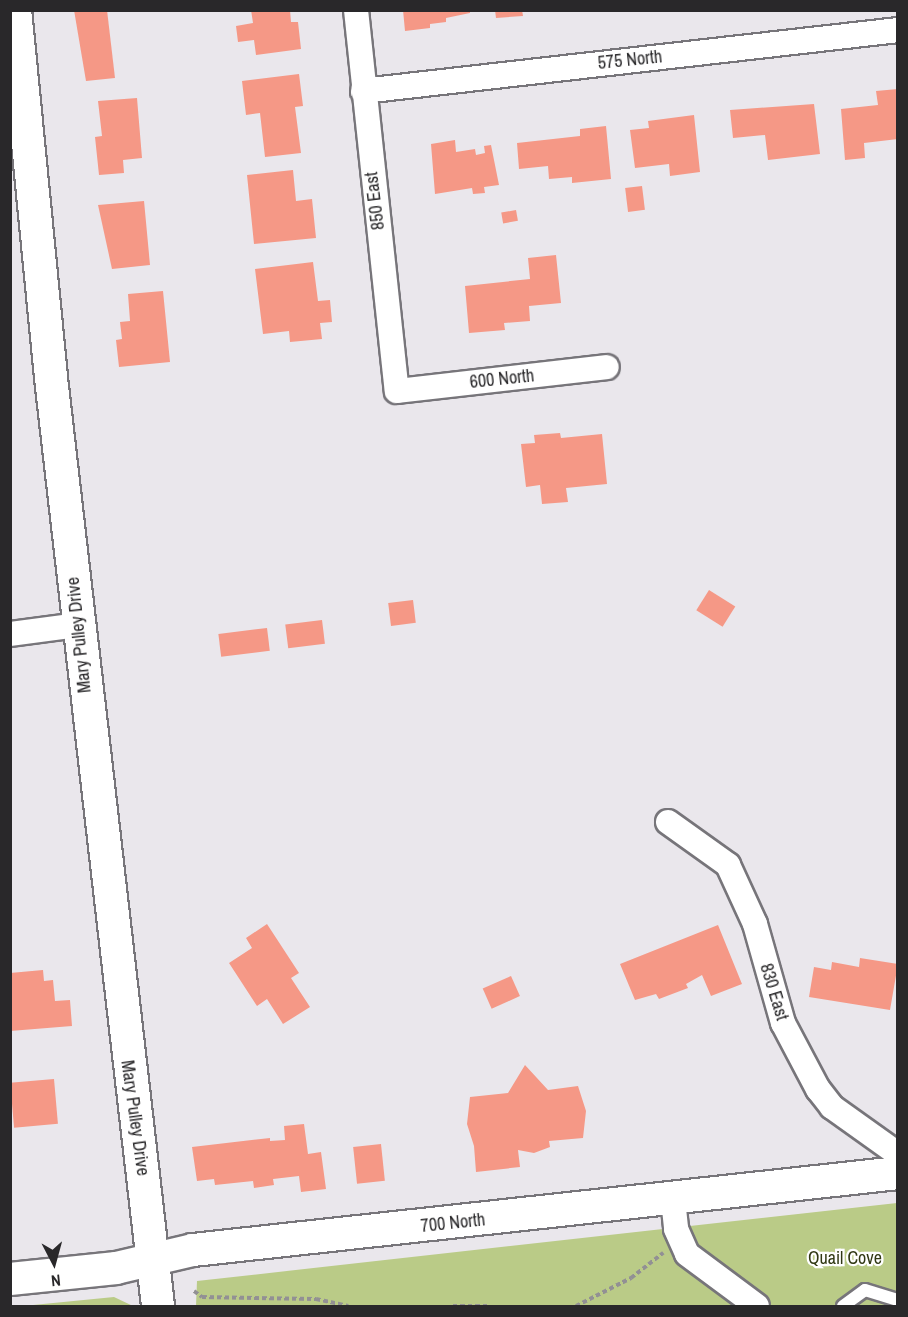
<!DOCTYPE html>
<style>
body{margin:0}
#map{position:relative;width:908px;height:1317px;overflow:hidden;background:#eae7ec;font-family:"Archivo Narrow",sans-serif}
div>[style]{position:absolute}
.green>*{inset:0;background:#bacb87}
.building>*{inset:0;background:#f59886;transform-origin:0 0}
.path>*{height:4px;margin-top:-2px;transform-origin:0;background:repeating-linear-gradient(90deg,#929094 0 4.5px,transparent 0 7.5px)}
.roads{filter:drop-shadow(2px 0 #77757a) drop-shadow(-2px 0 #77757a) drop-shadow(0 2px #77757a) drop-shadow(0 -2px #77757a)}
.service>*{height:12px;margin:-6px;padding:0 6px;transform-origin:6px;border-radius:6px;background:#fff}
.minor>*{height:24px;margin:-12px;padding:0 12px;transform-origin:12px;border-radius:12px;background:#fff}
.tertiary>*{height:32px;margin:-16px;padding:0 16px;transform-origin:16px;border-radius:16px;background:#fff}
span{translate:-50% -50%;white-space:nowrap;text-align:center;line-height:1.15;-webkit-text-stroke:4.5px #fff;paint-order:stroke}
.street-label{font-size:18px;color:#29282a}
.park-label{font-size:18px;color:#303813}
.frame{position:absolute;inset:0;border:12px solid #29282a;pointer-events:none}
.north{position:absolute;left:24px;top:1233px;width:60px;height:60px;-webkit-text-stroke:4px #fff;paint-order:stroke;rotate:174deg;font-size:16px;font-weight:700;line-height:24px;text-align:center;color:#29282a}
.north::after{content:'';display:block;margin:auto;width:21px;height:27px;background:#29282a;clip-path:polygon(50% 0,100% 100%,50% 72%,0 100%)}
</style>
<div id="map">
<div class="green">
<i style="clip-path:polygon(897px 1203px,897px 1306px,196px 1306px,197px 1281px)"></i>
<i style="clip-path:polygon(114px 1297px,133px 1306px,23px 1306px)"></i>
</div>
<div class="building">
<i style="clip-path:polygon(74px 10px,107px 10px,115px 78px,86px 81px)"></i>
<i style="clip-path:polygon(251px 10px,290px 10px,291px 22px,298px 22px,301px 49px,256px 55px,254px 40px,238px 42px,236px 26px,253px 23px)"></i>
<i style="clip-path:polygon(403px 10px,470px 10px,470px 13px,446px 18px,446px 22px,430px 24px,430px 28px,405px 31px)"></i>
<i style="clip-path:polygon(495px 10px,522px 10px,523px 16px,496px 18px)"></i>
<i style="clip-path:polygon(299px 74px,303px 106px,295px 107px,301px 153px,265px 157px,260px 113px,246px 115px,242px 81px)"></i>
<i style="clip-path:polygon(898px 89px,898px 139px,864px 143px,865px 158px,845px 160px,841px 109px,878px 105px,876px 91px)"></i>
<i style="clip-path:polygon(137px 98px,142px 158px,123px 160px,124px 173px,99px 175px,95px 137px,102px 136px,98px 101px)"></i>
<i style="clip-path:polygon(814px 104px,820px 154px,768px 160px,765px 135px,733px 138px,730px 110px)"></i>
<i style="clip-path:polygon(694px 115px,700px 172px,670px 176px,669px 164px,635px 168px,630px 130px,649px 128px,648px 121px)"></i>
<i style="clip-path:polygon(606px 126px,611px 179px,572px 183px,572px 177px,549px 179px,548px 166px,519px 169px,517px 143px,580px 136px,580px 129px)"></i>
<i style="clip-path:polygon(455px 140px,456px 152px,475px 149px,476px 155px,485px 153px,484px 146px,491px 145px,499px 185px,484px 187px,485px 193px,473px 194px,472px 188px,435px 194px,431px 144px)"></i>
<i style="clip-path:polygon(293px 170px,296px 201px,312px 199px,316px 238px,254px 244px,247px 175px)"></i>
<i style="left:642px;top:186px;width:24px;height:17px;rotate:83deg"></i>
<i style="clip-path:polygon(144px 201px,150px 265px,112px 269px,98px 205px)"></i>
<i style="left:516px;top:210px;width:11px;height:15px;rotate:80deg"></i>
<i style="clip-path:polygon(556px 255px,561px 303px,529px 306px,530px 321px,504px 323px,505px 330px,469px 333px,465px 286px,530px 279px,528px 258px)"></i>
<i style="clip-path:polygon(313px 262px,318px 301px,330px 300px,332px 322px,320px 323px,322px 339px,290px 342px,289px 331px,263px 334px,255px 269px)"></i>
<i style="clip-path:polygon(163px 291px,170px 362px,119px 367px,116px 340px,122px 339px,120px 322px,130px 321px,128px 294px)"></i>
<i style="clip-path:polygon(560px 433px,561px 438px,602px 434px,607px 484px,566px 488px,568px 502px,542px 504px,540px 485px,526px 487px,521px 444px,535px 443px,534px 435px)"></i>
<i style="left:709px;top:590px;width:31px;height:24px;rotate:32deg"></i>
<i style="left:413px;top:600px;width:23px;height:25px;rotate:83deg"></i>
<i style="left:322px;top:620px;width:24px;height:37px;rotate:83deg"></i>
<i style="left:267px;top:628px;width:23px;height:49px;rotate:83deg"></i>
<i style="clip-path:polygon(267px 924px,299px 973px,291px 978px,310px 1007px,283px 1024px,267px 999px,257px 1006px,229px 963px,252px 948px,246px 938px)"></i>
<i style="clip-path:polygon(718px 925px,742px 984px,711px 996px,702px 975px,686px 984px,688px 988px,659px 999px,656px 994px,635px 1000px,620px 964px)"></i>
<i style="clip-path:polygon(860px 958px,898px 964px,890px 1010px,809px 997px,814px 967px,831px 970px,832px 962px,859px 967px)"></i>
<i style="clip-path:polygon(43px 970px,44px 981px,53px 980px,55px 1001px,70px 1000px,72px 1026px,10px 1031px,10px 973px)"></i>
<i style="left:511px;top:976px;width:22px;height:31px;rotate:66deg"></i>
<i style="clip-path:polygon(525px 1065px,548px 1090px,578px 1086px,586px 1111px,583px 1138px,549px 1141px,550px 1147px,534px 1153px,518px 1150px,520px 1167px,476px 1172px,474px 1146px,467px 1124px,470px 1097px,508px 1093px)"></i>
<i style="left:54px;top:1079px;width:45px;height:44px;rotate:85deg"></i>
<i style="clip-path:polygon(304px 1124px,308px 1154px,321px 1152px,326px 1189px,301px 1192px,299px 1176px,273px 1179px,274px 1185px,254px 1188px,253px 1181px,215px 1185px,214px 1179px,197px 1181px,192px 1147px,270px 1138px,270px 1141px,285px 1140px,284px 1126px)"></i>
<i style="left:381px;top:1144px;width:37px;height:28px;rotate:84deg"></i>
</div>
<div class="path">
<i style="left:194px;top:1291px;width:10px;rotate:37deg"></i>
<i style="left:202px;top:1297px;width:114px;rotate:1deg"></i>
<i style="left:316px;top:1299px;width:33px;rotate:12deg"></i>
<i style="left:453px;top:1306px;width:36px"></i>
<i style="left:576px;top:1306px;width:62px;rotate:-27deg"></i>
<i style="left:631px;top:1278px;width:41px;rotate:-38deg"></i>
</div>
<div class="roads">
<div class="service">
<i style="left:843px;top:1306px;width:27px;rotate:-36deg"></i>
<i style="left:865px;top:1290px;width:34px;rotate:17deg"></i>
</div>
<div class="minor">
<i style="left:356px;top:10px;width:383px;rotate:83.9deg"></i>
<i style="left:397px;top:391px;width:211px;rotate:-6.5deg"></i>
<i style="left:363px;top:91px;width:538px;rotate:-6.5deg"></i>
<i style="left:10px;top:634px;width:69px;rotate:-7.5deg"></i>
<i style="left:668px;top:822px;width:74px;rotate:35.6deg"></i>
<i style="left:728px;top:865px;width:65px;rotate:65.4deg"></i>
<i style="left:755px;top:924px;width:103px;rotate:74.2deg"></i>
<i style="left:783px;top:1023px;width:75px;rotate:62.1deg"></i>
<i style="left:818px;top:1089px;width:23px;rotate:52deg"></i>
<i style="left:832px;top:1107px;width:81px;rotate:35.5deg"></i>
<i style="left:673px;top:1199px;width:30px;rotate:84deg"></i>
<i style="left:676px;top:1229px;width:27px;rotate:66deg"></i>
<i style="left:687px;top:1254px;width:87px;rotate:36.6deg"></i>
</div>
<div class="tertiary">
<i style="left:15px;top:10px;width:370px;rotate:84.4deg"></i>
<i style="left:51px;top:378px;width:934px;rotate:83.42deg"></i>
<i style="left:10px;top:1279px;width:107px;rotate:-5.9deg"></i>
<i style="left:116px;top:1268px;width:79px;rotate:-13.2deg"></i>
<i style="left:193px;top:1250px;width:709px;rotate:-6.23deg"></i>
</div>
</div>
<div class="street-label">
<span style="left:630px;top:60px;rotate:-6deg">575 North</span>
<span style="left:375px;top:201px;rotate:-97deg">850 East</span>
<span style="left:502px;top:379px;rotate:-6deg">600 North</span>
<span style="left:79px;top:635px;rotate:-96deg">Mary Pulley Drive</span>
<span style="left:774px;top:992px;rotate:73deg">830 East</span>
<span style="left:135px;top:1118px;rotate:82deg">Mary Pulley Drive</span>
<span style="left:453px;top:1223px;rotate:-6deg">700 North</span>
</div>
<div class="park-label">
<span style="left:845px;top:1258px">Quail Cove</span>
</div>
<div class="frame"></div>
<div class="north">N</div>
</div>
